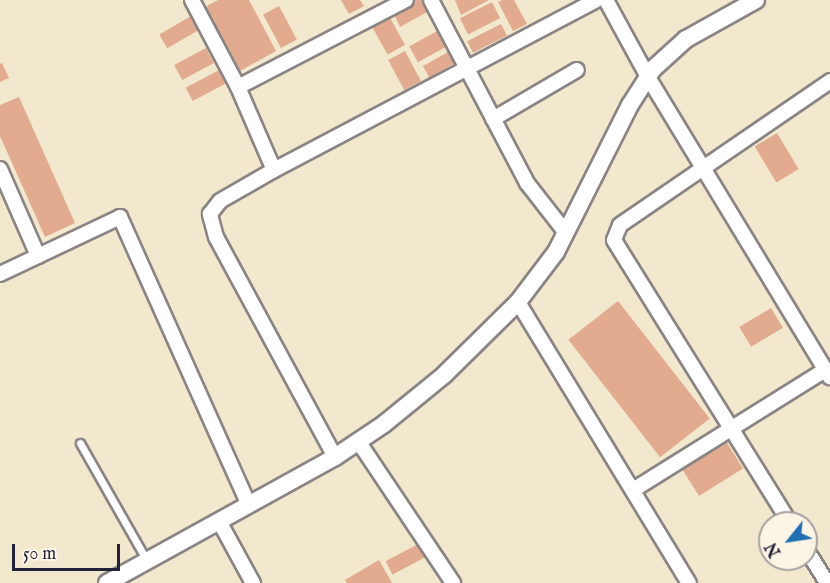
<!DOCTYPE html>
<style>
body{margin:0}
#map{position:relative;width:830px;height:583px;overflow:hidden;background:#f2e8cd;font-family:"IM FELL English",serif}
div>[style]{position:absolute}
.building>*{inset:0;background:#e2aa8f;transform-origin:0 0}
.roads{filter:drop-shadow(2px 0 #8a8584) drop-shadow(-2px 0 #8a8584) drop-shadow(0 2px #8a8584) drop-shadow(0 -2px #8a8584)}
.service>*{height:7px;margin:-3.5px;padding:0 3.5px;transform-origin:3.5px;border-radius:3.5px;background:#fff}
.minor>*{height:14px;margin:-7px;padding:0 7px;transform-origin:7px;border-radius:7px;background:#fff}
.tertiary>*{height:16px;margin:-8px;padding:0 8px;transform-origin:8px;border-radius:8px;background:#fff}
span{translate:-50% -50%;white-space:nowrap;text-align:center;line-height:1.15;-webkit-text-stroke:4.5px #fcf5e5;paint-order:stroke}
.north{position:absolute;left:758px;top:511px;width:60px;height:60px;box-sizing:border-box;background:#fcf5e5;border:2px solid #a5a1a1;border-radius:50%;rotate:240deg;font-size:16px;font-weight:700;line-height:24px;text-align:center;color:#22223b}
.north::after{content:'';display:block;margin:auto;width:21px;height:27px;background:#1f6fb2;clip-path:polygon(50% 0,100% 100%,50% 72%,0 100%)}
.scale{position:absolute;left:12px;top:544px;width:108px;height:27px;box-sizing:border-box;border:3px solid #22223b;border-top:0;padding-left:8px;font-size:18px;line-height:21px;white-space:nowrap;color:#22223b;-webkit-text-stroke:4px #fcf5e5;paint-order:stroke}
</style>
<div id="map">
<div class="building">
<i style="clip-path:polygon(218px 0,249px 0,276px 51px,240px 71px,205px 7px)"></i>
<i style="clip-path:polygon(341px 0,360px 0,364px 6px,349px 14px)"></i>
<i style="clip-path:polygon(415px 0,423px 0,429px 11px,400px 27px,393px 12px)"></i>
<i style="clip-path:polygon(455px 0,489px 0,461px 15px)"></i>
<i style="clip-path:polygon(502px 0,514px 0,527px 24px,513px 31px,498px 2px)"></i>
<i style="left:492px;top:2px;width:18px;height:36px;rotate:63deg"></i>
<i style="left:279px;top:6px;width:38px;height:18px;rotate:62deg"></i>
<i style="left:193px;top:15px;width:16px;height:39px;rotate:60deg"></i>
<i style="left:389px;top:16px;width:33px;height:20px;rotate:61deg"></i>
<i style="left:501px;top:24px;width:13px;height:38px;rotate:63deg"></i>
<i style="left:439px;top:30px;width:18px;height:34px;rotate:61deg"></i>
<i style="left:206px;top:48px;width:17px;height:36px;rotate:62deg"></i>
<i style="left:405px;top:51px;width:34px;height:19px;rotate:62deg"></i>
<i style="left:450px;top:51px;width:13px;height:31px;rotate:61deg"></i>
<i style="clip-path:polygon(2px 63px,9px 78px,0 82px,0 64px)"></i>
<i style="left:221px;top:69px;width:15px;height:40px;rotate:62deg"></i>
<i style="clip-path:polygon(19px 97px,75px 223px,45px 237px,0 136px,0 105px)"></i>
<i style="left:777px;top:133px;width:42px;height:26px;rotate:59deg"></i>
<i style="left:618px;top:301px;width:149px;height:63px;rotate:52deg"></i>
<i style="left:771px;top:308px;width:23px;height:37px;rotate:59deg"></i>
<i style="left:724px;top:438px;width:36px;height:52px;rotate:58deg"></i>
<i style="left:420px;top:543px;width:15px;height:39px;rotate:62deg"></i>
<i style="clip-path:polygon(379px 560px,392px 583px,347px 583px,345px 580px)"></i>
</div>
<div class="roads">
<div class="service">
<i style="left:80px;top:443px;width:136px;rotate:60.4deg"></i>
</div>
<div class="minor">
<i style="left:192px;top:0;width:98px;rotate:62.1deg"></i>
<i style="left:238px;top:87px;width:90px;rotate:66.6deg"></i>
<i style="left:431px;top:0;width:207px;rotate:62.3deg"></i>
<i style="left:527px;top:183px;width:63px;rotate:52deg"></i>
<i style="left:606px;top:0;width:88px;rotate:61.4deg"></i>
<i style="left:648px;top:77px;width:351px;rotate:58.8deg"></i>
<i style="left:238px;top:87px;width:189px;rotate:-27.4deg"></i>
<i style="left:493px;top:119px;width:97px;rotate:-30.3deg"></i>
<i style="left:0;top:169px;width:95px;rotate:66.4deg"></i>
<i style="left:0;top:274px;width:133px;rotate:-25.4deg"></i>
<i style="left:120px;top:217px;width:313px;rotate:65.9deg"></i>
<i style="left:518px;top:302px;width:329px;rotate:58.7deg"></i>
<i style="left:358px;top:441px;width:171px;rotate:56.2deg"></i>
<i style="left:335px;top:457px;width:250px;rotate:-118.4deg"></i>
<i style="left:216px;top:237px;width:24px;rotate:-105deg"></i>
<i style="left:210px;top:214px;width:16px;rotate:-52deg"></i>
<i style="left:220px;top:201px;width:62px;rotate:-29.9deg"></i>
<i style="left:274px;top:170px;width:364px;rotate:-27.8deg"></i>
<i style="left:633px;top:490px;width:226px;rotate:-32deg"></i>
<i style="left:219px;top:521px;width:71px;rotate:61.3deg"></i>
<i style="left:790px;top:523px;width:333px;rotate:-121.9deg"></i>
<i style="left:614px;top:240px;width:16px;rotate:-68deg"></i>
<i style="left:620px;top:225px;width:255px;rotate:-34.4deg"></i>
<i style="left:806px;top:549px;width:40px;rotate:58deg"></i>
</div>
<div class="tertiary">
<i style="left:107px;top:583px;width:260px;rotate:-28.9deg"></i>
<i style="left:335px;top:457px;width:59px;rotate:-34deg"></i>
<i style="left:384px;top:424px;width:77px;rotate:-39.2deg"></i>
<i style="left:444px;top:375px;width:104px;rotate:-44.6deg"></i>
<i style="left:518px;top:302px;width:63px;rotate:-52.8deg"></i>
<i style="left:556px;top:252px;width:165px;rotate:-63.3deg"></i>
<i style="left:630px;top:105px;width:43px;rotate:-57.4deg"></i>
<i style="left:653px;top:69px;width:45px;rotate:-42.3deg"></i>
<i style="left:686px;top:39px;width:80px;rotate:-29.1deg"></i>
</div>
</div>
<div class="north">N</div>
<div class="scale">50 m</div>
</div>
